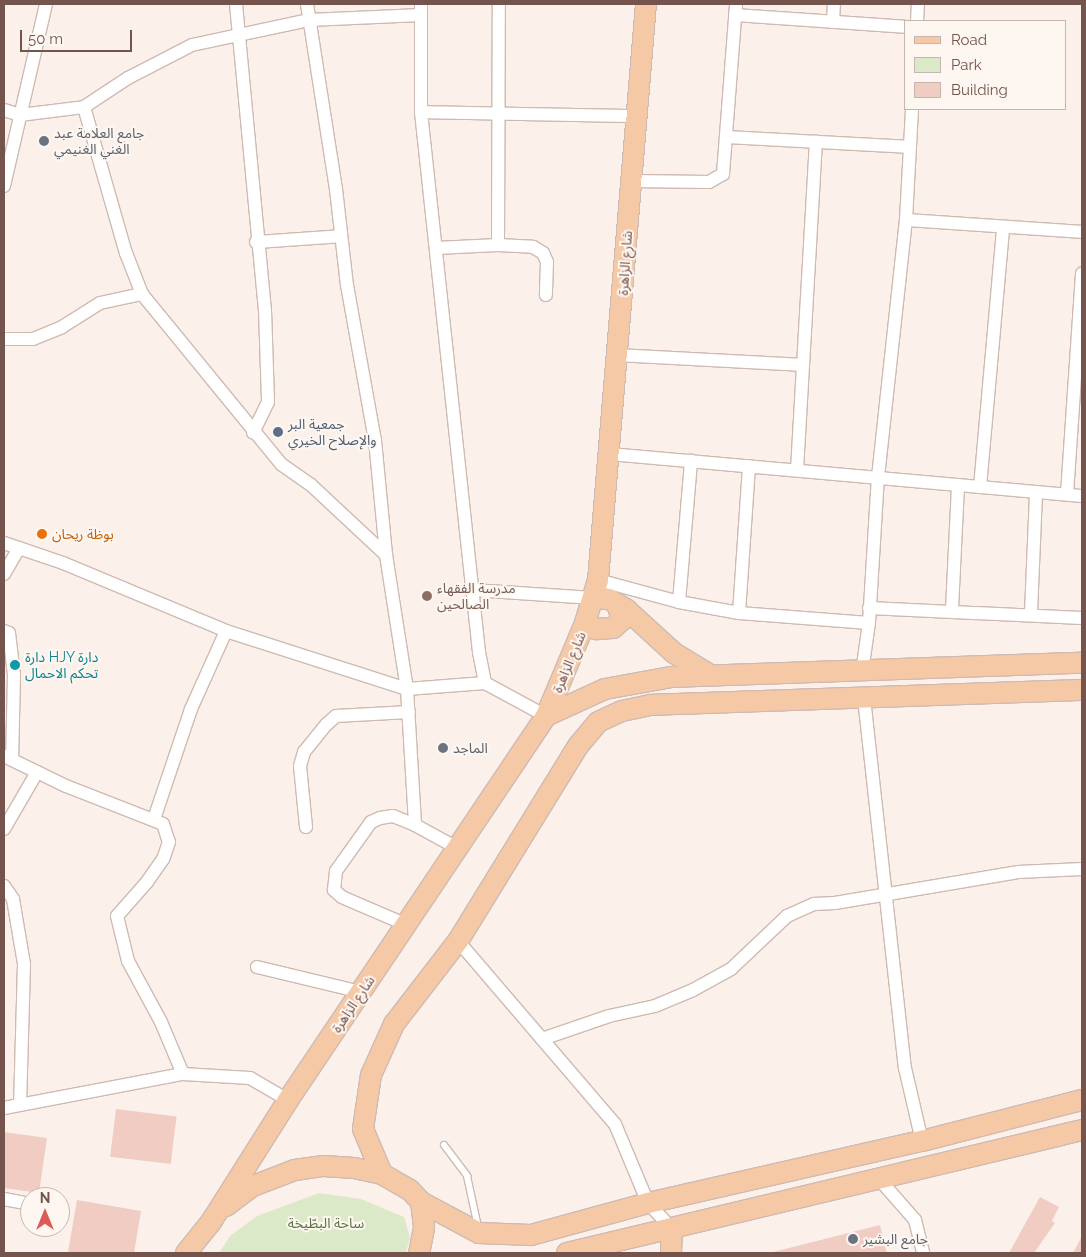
<!DOCTYPE html>
<meta charset="utf-8">
<style>
body{margin:0}
#map{position:relative;width:1086px;height:1257px;overflow:hidden;background:#fcf1ea;font-family:Raleway,"Noto Sans Arabic",sans-serif}
div>[style]{position:absolute}
.green>*{inset:0;background:#dce9c8}
.building>*{inset:0;background:#f0ccc3;transform-origin:0 0}
.roads{filter:drop-shadow(1px 0 #cfbab2) drop-shadow(-1px 0 #cfbab2) drop-shadow(0 1px #cfbab2) drop-shadow(0 -1px #cfbab2)}
.lane>*{height:6px;margin:-3px;padding:0 3px;transform-origin:3px;border-radius:3px;background:#fff}
.street>*{height:12px;margin:-6px;padding:0 6px;transform-origin:6px;border-radius:6px;background:#fff}
.primary>*{height:20px;margin:-10px;padding:0 10px;transform-origin:10px;border-radius:10px;background:#f6c9a6}
.dots>*{width:14px;height:14px;translate:-50% -50%;box-sizing:border-box;border:2px solid #fef6f0;border-radius:50%}
span{translate:-50% -50%;white-space:nowrap;text-align:center;line-height:1.15;-webkit-text-stroke:4px #fef6f0;paint-order:stroke}
.worship-label{font-size:14px;color:#5b616d}
.left{translate:0 -50%;text-align:left}
.street-label{font-size:14px;color:#75544e}
.service-label{font-size:14px;color:#4e5e75}
.food-label{font-size:14px;color:#c56008}
.education-label{font-size:14px;color:#785e54}
.culture-label{font-size:14px;color:#0d838f}
.park-label{font-size:14px;color:#5c7443}
.frame{position:absolute;inset:0;border:5px solid #75544e;pointer-events:none}
.legend{position:absolute;left:904px;top:20px;width:162px;height:90px;box-sizing:border-box;background:#fef6f0;border:1px solid #c7b5af;margin:0;padding:6px 9px;list-style:none;font-size:15px;color:#75544e}
.legend li{display:flex;align-items:center;gap:10px;height:25px}
.legend b{width:25px;border:1px solid #c7b5af}
.north{position:absolute;left:20px;top:1187px;width:50px;height:50px;box-sizing:border-box;background:#fef6f0;border:1px solid #c7b5af;border-radius:50%;rotate:0deg;font-size:14px;font-weight:700;line-height:20px;text-align:center;color:#75544e}
.north::after{content:'';display:block;margin:auto;width:18px;height:22px;background:#de5a56;clip-path:polygon(50% 0,100% 100%,50% 72%,0 100%)}
.scale{position:absolute;left:20px;top:30px;width:112px;height:22px;box-sizing:border-box;border:2px solid #75544e;border-top:0;padding-left:6px;font-size:15px;line-height:18px;white-space:nowrap;color:#75544e;-webkit-text-stroke:4px #fef6f0;paint-order:stroke}
</style>
<div id="map">
<div class="green">
<i style="clip-path:polygon(319px 1193px,361px 1199px,404px 1217px,410px 1237px,406px 1253px,219px 1253px,230px 1236px,257px 1216px)"></i>
</div>
<div class="building">
<i style="left:116px;top:1109px;width:61px;height:48px;rotate:7deg"></i>
<i style="clip-path:polygon(4px 1132px,47px 1138px,39px 1193px,4px 1188px)"></i>
<i style="clip-path:polygon(1040px 1197px,1059px 1207px,1052px 1221px,1055px 1223px,1034px 1253px,1009px 1253px)"></i>
<i style="clip-path:polygon(77px 1200px,141px 1211px,134px 1253px,68px 1252px)"></i>
<i style="clip-path:polygon(880px 1225px,887px 1253px,769px 1253px)"></i>
<i style="clip-path:polygon(1082px 1236px,1082px 1253px,1073px 1253px)"></i>
</div>
<div class="roads">
<div class="lane">
<i style="left:444px;top:1145px;width:39px;rotate:53deg"></i>
<i style="left:467px;top:1176px;width:52px;rotate:77.8deg"></i>
</div>
<div class="street">
<i style="left:236px;top:4px;width:307px;rotate:84.6deg"></i>
<i style="left:265px;top:310px;width:92px;rotate:88.1deg"></i>
<i style="left:268px;top:402px;width:34px;rotate:116deg"></i>
<i style="left:307px;top:4px;width:187px;rotate:81.1deg"></i>
<i style="left:336px;top:189px;width:97px;rotate:83.5deg"></i>
<i style="left:347px;top:285px;width:158px;rotate:79.8deg"></i>
<i style="left:375px;top:440px;width:116px;rotate:84.5deg"></i>
<i style="left:386px;top:555px;width:136px;rotate:81.1deg"></i>
<i style="left:407px;top:689px;width:136px;rotate:86.6deg"></i>
<i style="left:421px;top:4px;width:108px;rotate:90deg"></i>
<i style="left:421px;top:112px;width:543px;rotate:83.87deg"></i>
<i style="left:479px;top:652px;width:32px;rotate:79deg"></i>
<i style="left:485px;top:683px;width:69px;rotate:28.4deg"></i>
<i style="left:735px;top:15px;width:170px;rotate:4deg"></i>
<i style="left:917px;top:21px;width:17px;rotate:-87deg"></i>
<i style="left:833px;top:22px;width:18px;rotate:-87deg"></i>
<i style="left:84px;top:107px;width:152px;rotate:74deg"></i>
<i style="left:126px;top:253px;width:44px;rotate:68.7deg"></i>
<i style="left:142px;top:294px;width:220px;rotate:50.7deg"></i>
<i style="left:281px;top:464px;width:37px;rotate:35deg"></i>
<i style="left:311px;top:485px;width:103px;rotate:43deg"></i>
<i style="left:4px;top:110px;width:17px;rotate:17deg"></i>
<i style="left:20px;top:115px;width:64px;rotate:-7.1deg"></i>
<i style="left:84px;top:107px;width:53px;rotate:-33.4deg"></i>
<i style="left:128px;top:78px;width:72px;rotate:-27.3deg"></i>
<i style="left:192px;top:45px;width:120px;rotate:-12.1deg"></i>
<i style="left:309px;top:20px;width:112px;rotate:-2.6deg"></i>
<i style="left:421px;top:112px;width:215px;rotate:1.1deg"></i>
<i style="left:728px;top:137px;width:182px;rotate:3.1deg"></i>
<i style="left:631px;top:181px;width:78px;rotate:0.7deg"></i>
<i style="left:709px;top:182px;width:16px;rotate:-30deg"></i>
<i style="left:723px;top:174px;width:170px;rotate:-85.6deg"></i>
<i style="left:4px;top:186px;width:187px;rotate:-77deg"></i>
<i style="left:906px;top:220px;width:176px;rotate:3.9deg"></i>
<i style="left:256px;top:242px;width:85px;rotate:-4deg"></i>
<i style="left:498px;top:245px;width:241px;rotate:-89.8deg"></i>
<i style="left:436px;top:248px;width:62px;rotate:-2.8deg"></i>
<i style="left:498px;top:245px;width:35px;rotate:3deg"></i>
<i style="left:533px;top:247px;width:12px;rotate:31deg"></i>
<i style="left:543px;top:253px;width:10px;rotate:66deg"></i>
<i style="left:547px;top:262px;width:33px;rotate:92deg"></i>
<i style="left:4px;top:339px;width:29px"></i>
<i style="left:33px;top:339px;width:31px;rotate:-22deg"></i>
<i style="left:62px;top:327px;width:45px;rotate:-32.3deg"></i>
<i style="left:100px;top:303px;width:43px;rotate:-12.1deg"></i>
<i style="left:618px;top:355px;width:185px;rotate:3.1deg"></i>
<i style="left:610px;top:454px;width:474px;rotate:5.1deg"></i>
<i style="left:797px;top:470px;width:329px;rotate:-86.7deg"></i>
<i style="left:980px;top:487px;width:261px;rotate:-84.9deg"></i>
<i style="left:1067px;top:494px;width:221px;rotate:-86.1deg"></i>
<i style="left:4px;top:543px;width:62px;rotate:18.7deg"></i>
<i style="left:63px;top:563px;width:177px;rotate:22.6deg"></i>
<i style="left:226px;top:631px;width:190px;rotate:17.8deg"></i>
<i style="left:407px;top:689px;width:78px;rotate:-4.4deg"></i>
<i style="left:4px;top:574px;width:30px;rotate:-60deg"></i>
<i style="left:598px;top:580px;width:84px;rotate:15.2deg"></i>
<i style="left:679px;top:602px;width:61px;rotate:10.4deg"></i>
<i style="left:739px;top:613px;width:130px;rotate:4.4deg"></i>
<i style="left:473px;top:590px;width:120px;rotate:3.8deg"></i>
<i style="left:679px;top:602px;width:142px;rotate:-85.1deg"></i>
<i style="left:869px;top:608px;width:213px;rotate:2.7deg"></i>
<i style="left:952px;top:609px;width:124px;rotate:-87.2deg"></i>
<i style="left:739px;top:613px;width:147px;rotate:-86.1deg"></i>
<i style="left:1031px;top:613px;width:121px;rotate:-87.6deg"></i>
<i style="left:4px;top:631px;width:5px;rotate:22deg"></i>
<i style="left:9px;top:633px;width:42px;rotate:83.2deg"></i>
<i style="left:14px;top:675px;width:85px;rotate:91.3deg"></i>
<i style="left:862px;top:672px;width:49px;rotate:-81.9deg"></i>
<i style="left:869px;top:623px;width:146px;rotate:-86.5deg"></i>
<i style="left:878px;top:477px;width:259px;rotate:-83.8deg"></i>
<i style="left:906px;top:220px;width:111px;rotate:-86.9deg"></i>
<i style="left:864px;top:698px;width:372px;rotate:83.7deg"></i>
<i style="left:905px;top:1068px;width:75px;rotate:76.9deg"></i>
<i style="left:4px;top:756px;width:69px;rotate:25.8deg"></i>
<i style="left:66px;top:786px;width:104px;rotate:21.4deg"></i>
<i style="left:163px;top:824px;width:19px;rotate:72deg"></i>
<i style="left:169px;top:842px;width:18px;rotate:109deg"></i>
<i style="left:163px;top:859px;width:28px;rotate:125deg"></i>
<i style="left:147px;top:882px;width:45px;rotate:131.4deg"></i>
<i style="left:117px;top:916px;width:46px;rotate:76.3deg"></i>
<i style="left:128px;top:961px;width:69px;rotate:61.6deg"></i>
<i style="left:161px;top:1022px;width:56px;rotate:67.1deg"></i>
<i style="left:154px;top:819px;width:116px;rotate:-71.4deg"></i>
<i style="left:191px;top:709px;width:85px;rotate:-65.8deg"></i>
<i style="left:306px;top:827px;width:61px;rotate:-95.6deg"></i>
<i style="left:300px;top:766px;width:15px;rotate:-74deg"></i>
<i style="left:304px;top:752px;width:36px;rotate:-51deg"></i>
<i style="left:327px;top:724px;width:12px;rotate:-42deg"></i>
<i style="left:336px;top:716px;width:73px;rotate:-3.1deg"></i>
<i style="left:4px;top:829px;width:66px;rotate:-59.9deg"></i>
<i style="left:4px;top:886px;width:16px;rotate:55deg"></i>
<i style="left:13px;top:899px;width:66px;rotate:80.4deg"></i>
<i style="left:24px;top:964px;width:141px;rotate:91.6deg"></i>
<i style="left:407px;top:925px;width:71px;rotate:-156.7deg"></i>
<i style="left:342px;top:897px;width:11px;rotate:-139deg"></i>
<i style="left:334px;top:890px;width:19px;rotate:-84deg"></i>
<i style="left:336px;top:871px;width:60px;rotate:-54.5deg"></i>
<i style="left:371px;top:822px;width:10px;rotate:-24deg"></i>
<i style="left:380px;top:818px;width:13px;rotate:-9deg"></i>
<i style="left:393px;top:816px;width:24px;rotate:22deg"></i>
<i style="left:415px;top:825px;width:50px;rotate:28.6deg"></i>
<i style="left:458px;top:941px;width:241px;rotate:49.4deg"></i>
<i style="left:615px;top:1124px;width:86px;rotate:67.3deg"></i>
<i style="left:648px;top:1203px;width:35px;rotate:47deg"></i>
<i style="left:257px;top:967px;width:107px;rotate:13.5deg"></i>
<i style="left:542px;top:1039px;width:71px;rotate:-18.9deg"></i>
<i style="left:609px;top:1016px;width:47px;rotate:-12.3deg"></i>
<i style="left:655px;top:1006px;width:41px;rotate:-22.8deg"></i>
<i style="left:693px;top:990px;width:43px;rotate:-28.9deg"></i>
<i style="left:731px;top:969px;width:77px;rotate:-43.4deg"></i>
<i style="left:787px;top:916px;width:30px;rotate:-24deg"></i>
<i style="left:814px;top:904px;width:21px;rotate:-3deg"></i>
<i style="left:835px;top:903px;width:186px;rotate:-9.6deg"></i>
<i style="left:1018px;top:872px;width:64px;rotate:-2.7deg"></i>
<i style="left:4px;top:1108px;width:182px;rotate:-10.8deg"></i>
<i style="left:183px;top:1074px;width:67px;rotate:3.4deg"></i>
<i style="left:250px;top:1078px;width:44px;rotate:30.1deg"></i>
<i style="left:880px;top:1180px;width:53px;rotate:48.8deg"></i>
<i style="left:915px;top:1220px;width:34px;rotate:76deg"></i>
<i style="left:4px;top:1199px;width:26px;rotate:11deg"></i>
</div>
<div class="primary">
<i style="left:593px;top:598px;width:16px;rotate:4deg"></i>
<i style="left:609px;top:599px;width:21px;rotate:31deg"></i>
<i style="left:627px;top:610px;width:64px;rotate:42.5deg"></i>
<i style="left:674px;top:653px;width:42px;rotate:31.4deg"></i>
<i style="left:585px;top:623px;width:13px;rotate:29deg"></i>
<i style="left:596px;top:629px;width:17px;rotate:-3deg"></i>
<i style="left:613px;top:628px;width:12px;rotate:-42deg"></i>
<i style="left:622px;top:620px;width:17px;rotate:-107deg"></i>
<i style="left:546px;top:716px;width:65px;rotate:-24.6deg"></i>
<i style="left:605px;top:689px;width:68px;rotate:-10.2deg"></i>
<i style="left:672px;top:677px;width:410px;rotate:-2deg"></i>
<i style="left:382px;top:1174px;width:49px;rotate:-112.9deg"></i>
<i style="left:363px;top:1129px;width:55px;rotate:-81.6deg"></i>
<i style="left:371px;top:1075px;width:56px;rotate:-65.7deg"></i>
<i style="left:394px;top:1024px;width:105px;rotate:-52.4deg"></i>
<i style="left:458px;top:941px;width:229px;rotate:-58.4deg"></i>
<i style="left:578px;top:746px;width:31px;rotate:-50deg"></i>
<i style="left:598px;top:722px;width:26px;rotate:-25deg"></i>
<i style="left:622px;top:711px;width:29px;rotate:-12deg"></i>
<i style="left:650px;top:705px;width:432px;rotate:-2deg"></i>
<i style="left:421px;top:1202px;width:66px;rotate:28.1deg"></i>
<i style="left:479px;top:1233px;width:52px;rotate:2.2deg"></i>
<i style="left:531px;top:1235px;width:121px;rotate:-15.3deg"></i>
<i style="left:648px;top:1203px;width:281px;rotate:-12.8deg"></i>
<i style="left:922px;top:1141px;width:165px;rotate:-14.4deg"></i>
<i style="left:226px;top:1206px;width:34px;rotate:-37deg"></i>
<i style="left:253px;top:1186px;width:45px;rotate:-20.9deg"></i>
<i style="left:295px;top:1170px;width:29px;rotate:-8deg"></i>
<i style="left:324px;top:1166px;width:30px;rotate:4deg"></i>
<i style="left:354px;top:1168px;width:29px;rotate:12deg"></i>
<i style="left:382px;top:1174px;width:32px;rotate:30deg"></i>
<i style="left:410px;top:1190px;width:16px;rotate:47deg"></i>
<i style="left:421px;top:1202px;width:26px;rotate:83deg"></i>
<i style="left:424px;top:1228px;width:25px;rotate:101deg"></i>
<i style="left:186px;top:1253px;width:40px;rotate:-51deg"></i>
<i style="left:211px;top:1222px;width:144px;rotate:-57.7deg"></i>
<i style="left:288px;top:1100px;width:463px;rotate:-56.1deg"></i>
<i style="left:546px;top:716px;width:101px;rotate:-67.2deg"></i>
<i style="left:585px;top:623px;width:45px;rotate:-73.2deg"></i>
<i style="left:598px;top:580px;width:578px;rotate:-85.24deg"></i>
<i style="left:567px;top:1253px;width:529px;rotate:-13.43deg"></i>
<i style="left:671px;top:1253px;width:24px;rotate:-88deg"></i>
</div>
</div>
<div class="dots">
<i style="left:44px;top:141px;background:#6b7280"></i>
<i style="left:278px;top:432px;background:#5c6f8a"></i>
<i style="left:42px;top:534px;background:#e8710a"></i>
<i style="left:427px;top:596px;background:#8d6e63"></i>
<i style="left:15px;top:665px;background:#0f9aa8"></i>
<i style="left:443px;top:748px;background:#6b7280"></i>
<i style="left:853px;top:1239px;background:#6b7280"></i>
</div>
<div class="worship-label">
<span class="left" style="left:54px;top:141px">جامع العلامة عبد<br>الغني الغنيمي</span>
<span class="left" style="left:453px;top:748px">الماجد</span>
<span class="left" style="left:863px;top:1239px">جامع البشير</span>
</div>
<div class="street-label">
<span style="left:625px;top:263px;rotate:-86deg">شارع الزاهرة</span>
<span style="left:569px;top:662px;rotate:-67deg">شارع الزاهرة</span>
<span style="left:353px;top:1004px;rotate:-56deg">شارع الزاهرة</span>
</div>
<div class="service-label">
<span class="left" style="left:288px;top:432px">جمعية البر<br>والإصلاح الخيري</span>
</div>
<div class="food-label">
<span class="left" style="left:52px;top:534px">بوظة ريحان</span>
</div>
<div class="education-label">
<span class="left" style="left:437px;top:596px">مدرسة الفقهاء<br>الصالحين</span>
</div>
<div class="culture-label">
<span class="left" style="left:25px;top:665px">دارة HJY دارة<br>تحكم الاحمال</span>
</div>
<div class="park-label">
<span style="left:326px;top:1223px">ساحة البطّيخة</span>
</div>
<div class="frame"></div>
<ul class="legend">
<li><b style="height:6px;background:#f6c9a6"></b>Road</li>
<li><b style="height:14px;background:#dce9c8"></b>Park</li>
<li><b style="height:14px;background:#f0ccc3"></b>Building</li>
</ul>
<div class="north">N</div>
<div class="scale">50 m</div>
</div>
